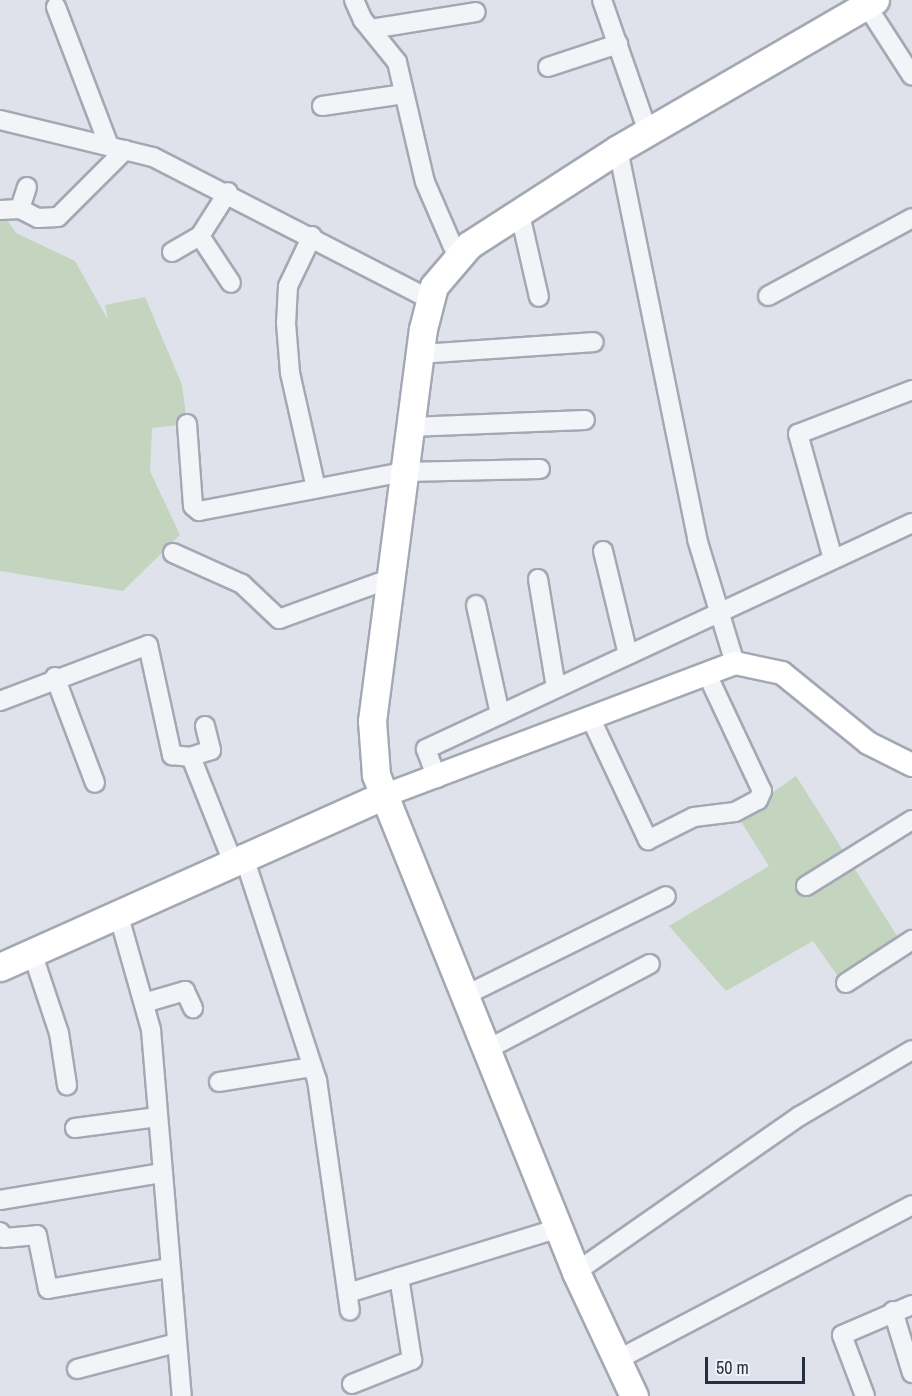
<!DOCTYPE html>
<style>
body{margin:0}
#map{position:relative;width:912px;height:1396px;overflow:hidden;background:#dfe2ea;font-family:"Archivo Narrow",sans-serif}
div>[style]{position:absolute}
.green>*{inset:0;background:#c3d4bf}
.roads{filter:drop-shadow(2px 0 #a4a8b4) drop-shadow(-2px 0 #a4a8b4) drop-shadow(0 2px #a4a8b4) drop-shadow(0 -2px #a4a8b4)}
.minor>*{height:18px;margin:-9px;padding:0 9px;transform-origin:9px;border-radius:9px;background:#f2f4f7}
.major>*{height:22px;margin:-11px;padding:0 11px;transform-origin:11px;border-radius:11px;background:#fff}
.highway>*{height:27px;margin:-13.5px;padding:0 13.5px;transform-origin:13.5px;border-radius:13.5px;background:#fff}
span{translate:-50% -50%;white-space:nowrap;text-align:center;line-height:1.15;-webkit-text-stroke:5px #eff2f7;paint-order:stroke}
.scale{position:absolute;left:705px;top:1357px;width:100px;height:27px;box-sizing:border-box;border:3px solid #262e42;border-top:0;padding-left:8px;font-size:18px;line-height:21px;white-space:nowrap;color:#262e42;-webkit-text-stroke:4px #eff2f7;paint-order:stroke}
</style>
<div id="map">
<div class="green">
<i style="clip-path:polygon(0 210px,16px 233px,75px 261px,108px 320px,105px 305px,145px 297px,182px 385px,187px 424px,152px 428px,150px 471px,180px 535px,123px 591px,0 571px)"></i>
<i style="clip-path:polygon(796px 776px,899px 939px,837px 975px,813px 941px,726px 991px,669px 926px,769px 866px,738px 817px)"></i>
</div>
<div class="roads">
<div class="minor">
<i style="left:354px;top:0;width:22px;rotate:66deg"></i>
<i style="left:363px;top:20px;width:54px;rotate:51deg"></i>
<i style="left:397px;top:62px;width:123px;rotate:76.9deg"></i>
<i style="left:425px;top:182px;width:81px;rotate:66.6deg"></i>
<i style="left:602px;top:0;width:140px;rotate:70.8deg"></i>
<i style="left:863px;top:0;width:90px;rotate:57.2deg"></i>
<i style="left:56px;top:7px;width:149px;rotate:69.1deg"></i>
<i style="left:371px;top:29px;width:106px;rotate:-9.2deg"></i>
<i style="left:548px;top:67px;width:74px;rotate:-18.2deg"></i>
<i style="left:322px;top:106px;width:83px;rotate:-8.3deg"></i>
<i style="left:0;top:120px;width:157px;rotate:13.6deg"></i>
<i style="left:153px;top:157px;width:310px;rotate:27.2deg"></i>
<i style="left:618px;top:149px;width:398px;rotate:78.5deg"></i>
<i style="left:697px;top:539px;width:130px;rotate:73deg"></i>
<i style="left:27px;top:187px;width:23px;rotate:108deg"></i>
<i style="left:20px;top:209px;width:20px;rotate:27deg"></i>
<i style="left:38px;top:218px;width:20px;rotate:-3deg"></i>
<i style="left:58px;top:217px;width:95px;rotate:-45deg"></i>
<i style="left:0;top:210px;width:20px;rotate:-3deg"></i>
<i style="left:519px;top:210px;width:89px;rotate:77.1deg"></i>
<i style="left:200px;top:236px;width:56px;rotate:56.6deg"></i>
<i style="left:312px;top:236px;width:55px;rotate:115.6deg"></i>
<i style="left:288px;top:286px;width:37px;rotate:93deg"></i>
<i style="left:286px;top:323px;width:50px;rotate:85.4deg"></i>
<i style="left:290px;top:373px;width:118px;rotate:77.3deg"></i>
<i style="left:172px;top:252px;width:32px;rotate:-30deg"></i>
<i style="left:200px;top:236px;width:52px;rotate:-57.5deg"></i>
<i style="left:768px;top:296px;width:164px;rotate:-28.4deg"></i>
<i style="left:420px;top:354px;width:174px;rotate:-3.9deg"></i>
<i style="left:187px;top:424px;width:82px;rotate:85.8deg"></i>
<i style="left:193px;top:506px;width:8px;rotate:40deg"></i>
<i style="left:199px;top:511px;width:209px;rotate:-10.8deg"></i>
<i style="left:404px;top:472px;width:136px;rotate:-1.3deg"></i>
<i style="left:410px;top:427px;width:175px;rotate:-2.3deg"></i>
<i style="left:603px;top:551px;width:106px;rotate:76.4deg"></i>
<i style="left:173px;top:553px;width:76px;rotate:24.2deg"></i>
<i style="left:242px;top:584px;width:51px;rotate:43.4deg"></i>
<i style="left:279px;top:619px;width:117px;rotate:-20deg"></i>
<i style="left:833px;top:559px;width:130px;rotate:-105.6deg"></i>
<i style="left:798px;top:434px;width:122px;rotate:-21.1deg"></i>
<i style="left:538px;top:579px;width:110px;rotate:80.6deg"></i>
<i style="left:476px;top:605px;width:112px;rotate:77.6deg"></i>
<i style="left:55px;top:677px;width:113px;rotate:69.3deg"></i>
<i style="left:0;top:701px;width:158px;rotate:-20.7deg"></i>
<i style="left:148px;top:645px;width:113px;rotate:77.7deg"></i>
<i style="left:172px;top:755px;width:19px;rotate:6deg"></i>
<i style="left:591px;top:719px;width:134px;rotate:64.8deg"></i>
<i style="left:648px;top:840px;width:51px;rotate:-26.6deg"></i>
<i style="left:694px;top:817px;width:41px;rotate:-7deg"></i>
<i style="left:735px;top:812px;width:26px;rotate:-28deg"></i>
<i style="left:758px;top:800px;width:10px;rotate:-66deg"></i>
<i style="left:762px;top:791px;width:129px;rotate:-115.2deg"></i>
<i style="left:205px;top:726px;width:25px;rotate:76deg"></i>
<i style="left:211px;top:750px;width:21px;rotate:161deg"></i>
<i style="left:191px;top:757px;width:111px;rotate:68.3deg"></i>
<i style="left:437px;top:778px;width:31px;rotate:-111deg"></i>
<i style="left:426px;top:749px;width:536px;rotate:-24.94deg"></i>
<i style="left:243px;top:854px;width:238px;rotate:71.9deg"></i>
<i style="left:317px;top:1080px;width:233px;rotate:81.9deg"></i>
<i style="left:806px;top:886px;width:125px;rotate:-31.9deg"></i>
<i style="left:118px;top:913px;width:122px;rotate:74.2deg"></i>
<i style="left:151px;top:1030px;width:367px;rotate:85.2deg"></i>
<i style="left:32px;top:952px;width:85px;rotate:71.6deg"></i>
<i style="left:59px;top:1033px;width:53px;rotate:81.3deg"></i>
<i style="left:846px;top:983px;width:79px;rotate:-33.1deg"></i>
<i style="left:464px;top:996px;width:225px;rotate:-26.3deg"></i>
<i style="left:144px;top:1003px;width:43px;rotate:-16.3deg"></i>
<i style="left:185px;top:991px;width:19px;rotate:65deg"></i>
<i style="left:486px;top:1050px;width:185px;rotate:-27.7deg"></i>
<i style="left:219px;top:1082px;width:94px;rotate:-9.2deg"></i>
<i style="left:75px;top:1128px;width:83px;rotate:-7.6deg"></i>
<i style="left:0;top:1200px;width:163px;rotate:-9.5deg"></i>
<i style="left:0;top:1232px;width:7px;rotate:56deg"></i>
<i style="left:4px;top:1238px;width:33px;rotate:-5deg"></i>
<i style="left:37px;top:1235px;width:55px;rotate:78.5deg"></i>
<i style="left:48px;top:1289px;width:122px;rotate:-9.9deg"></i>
<i style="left:576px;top:1272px;width:273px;rotate:-34.9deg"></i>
<i style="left:800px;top:1116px;width:130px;rotate:-30.5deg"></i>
<i style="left:348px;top:1293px;width:221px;rotate:-17.1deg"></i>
<i style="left:893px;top:1311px;width:65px;rotate:73deg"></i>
<i style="left:617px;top:1360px;width:333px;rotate:-27.7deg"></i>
<i style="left:77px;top:1369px;width:102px;rotate:-14.7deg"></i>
<i style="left:352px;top:1384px;width:65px;rotate:-21.8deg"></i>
<i style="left:412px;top:1360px;width:84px;rotate:-98.9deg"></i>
<i style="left:865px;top:1396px;width:65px;rotate:-110.7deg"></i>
<i style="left:842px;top:1335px;width:76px;rotate:-23.2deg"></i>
</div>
<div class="major">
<i style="left:383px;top:796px;width:376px;rotate:-20.7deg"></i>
<i style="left:735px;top:663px;width:48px;rotate:12deg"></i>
<i style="left:782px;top:673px;width:111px;rotate:39.1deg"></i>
<i style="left:868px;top:743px;width:49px;rotate:26.6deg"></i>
</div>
<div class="highway">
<i style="left:0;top:967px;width:419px;rotate:-24.1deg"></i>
<i style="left:634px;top:1396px;width:137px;rotate:-115.1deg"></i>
<i style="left:576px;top:1272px;width:536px;rotate:-111.92deg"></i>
<i style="left:376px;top:775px;width:54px;rotate:-94.2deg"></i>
<i style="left:372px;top:721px;width:395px;rotate:-82.6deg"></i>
<i style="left:423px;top:329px;width:44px;rotate:-75.7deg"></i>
<i style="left:434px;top:286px;width:54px;rotate:-49.5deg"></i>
<i style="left:469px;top:245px;width:177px;rotate:-32.8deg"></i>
<i style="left:618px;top:149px;width:297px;rotate:-30.1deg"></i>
</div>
</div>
<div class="scale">50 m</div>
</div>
